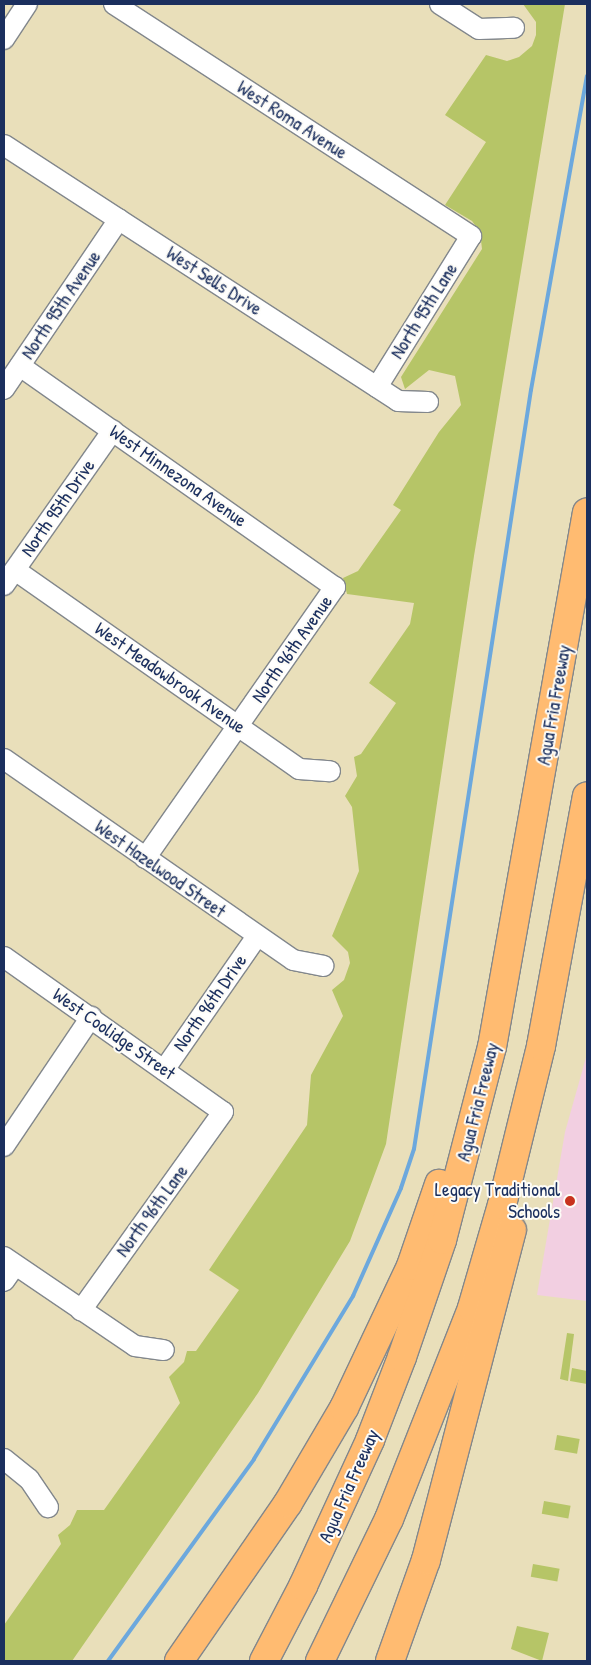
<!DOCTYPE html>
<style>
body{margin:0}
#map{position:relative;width:591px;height:1665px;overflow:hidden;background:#e9dfba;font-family:"Patrick Hand",sans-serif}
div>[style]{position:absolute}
.built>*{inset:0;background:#f2cfe1}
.green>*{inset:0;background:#b6c567;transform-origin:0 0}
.stream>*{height:4px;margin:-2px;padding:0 2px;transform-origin:2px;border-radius:2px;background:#6ca8dd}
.roads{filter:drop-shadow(1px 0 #82878c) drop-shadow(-1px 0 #82878c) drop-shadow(0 1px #82878c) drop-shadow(0 -1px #82878c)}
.minor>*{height:20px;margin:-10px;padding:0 10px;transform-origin:10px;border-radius:10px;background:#fff}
.highway>*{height:28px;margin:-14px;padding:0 14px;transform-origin:14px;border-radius:14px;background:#ffbb71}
.dots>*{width:14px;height:14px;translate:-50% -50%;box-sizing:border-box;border:2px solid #fdfcf7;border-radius:50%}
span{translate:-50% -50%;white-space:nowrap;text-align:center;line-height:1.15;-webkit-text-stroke:4px #fdfcf7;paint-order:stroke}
.street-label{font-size:19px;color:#1b2f5e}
.poi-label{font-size:19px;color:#1b2f5e}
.right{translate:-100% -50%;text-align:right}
.frame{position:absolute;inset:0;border:5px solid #1b2f5e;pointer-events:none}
</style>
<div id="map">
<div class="built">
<i style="clip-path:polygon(587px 1054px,587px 1301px,537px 1295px,565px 1132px)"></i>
</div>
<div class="green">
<i style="clip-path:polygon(523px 4px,565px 4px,474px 556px,386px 1144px,350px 1241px,258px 1393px,72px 1661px,4px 1661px,4px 1625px,61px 1544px,58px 1535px,70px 1525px,77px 1510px,104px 1510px,180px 1403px,169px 1377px,184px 1362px,187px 1351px,196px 1351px,239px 1290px,209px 1270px,307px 1125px,311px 1075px,343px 1016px,332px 990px,344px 980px,350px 963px,348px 952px,332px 936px,359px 871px,352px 807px,345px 796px,357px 776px,354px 757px,361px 754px,396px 703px,369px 683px,410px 624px,414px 603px,347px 594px,343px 578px,358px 571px,401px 510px,393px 505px,439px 432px,461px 405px,455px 376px,429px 370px,405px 389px,401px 377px,482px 249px,480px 232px,472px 221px,445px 205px,486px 142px,445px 115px,486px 55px,507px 61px,519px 57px,532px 46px,536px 35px,536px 22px)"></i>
<i style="clip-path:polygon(567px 1333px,574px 1334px,568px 1381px,560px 1379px)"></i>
<i style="clip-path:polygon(572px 1368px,587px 1371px,587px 1384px,570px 1381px)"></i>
<i style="left:557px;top:1435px;width:23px;height:15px;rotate:10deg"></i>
<i style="left:544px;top:1501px;width:27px;height:13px;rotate:10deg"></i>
<i style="left:533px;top:1564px;width:27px;height:13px;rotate:10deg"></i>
<i style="clip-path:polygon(517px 1626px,549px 1633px,542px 1661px,511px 1649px)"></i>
</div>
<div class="stream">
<i style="left:108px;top:1661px;width:249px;rotate:-54.1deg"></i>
<i style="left:254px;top:1459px;width:191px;rotate:-58.7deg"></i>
<i style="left:353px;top:1296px;width:118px;rotate:-66deg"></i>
<i style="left:401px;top:1188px;width:41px;rotate:-71.6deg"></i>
<i style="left:414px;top:1149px;width:768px;rotate:-81.24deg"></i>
<i style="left:531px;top:390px;width:319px;rotate:-79.9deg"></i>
</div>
<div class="roads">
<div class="minor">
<i style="left:114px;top:4px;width:426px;rotate:33deg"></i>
<i style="left:471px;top:236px;width:178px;rotate:121.9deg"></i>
<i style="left:440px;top:4px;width:46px;rotate:32.7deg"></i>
<i style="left:479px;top:29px;width:35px;rotate:-2deg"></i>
<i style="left:4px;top:39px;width:42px;rotate:-56.7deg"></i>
<i style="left:4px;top:145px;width:470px;rotate:33deg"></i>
<i style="left:398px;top:401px;width:30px;rotate:2deg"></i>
<i style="left:20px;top:366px;width:385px;rotate:35.1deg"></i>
<i style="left:335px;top:587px;width:331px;rotate:125deg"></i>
<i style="left:4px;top:389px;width:205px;rotate:-55.9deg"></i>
<i style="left:15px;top:570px;width:347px;rotate:35deg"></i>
<i style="left:299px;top:769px;width:31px;rotate:4deg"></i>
<i style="left:4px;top:585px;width:189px;rotate:-54.9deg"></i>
<i style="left:4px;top:759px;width:352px;rotate:34.8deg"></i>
<i style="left:293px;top:960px;width:31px;rotate:11deg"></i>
<i style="left:4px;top:957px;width:268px;rotate:35.3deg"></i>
<i style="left:223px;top:1112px;width:244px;rotate:125.6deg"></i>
<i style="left:164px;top:1070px;width:163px;rotate:-55.2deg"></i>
<i style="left:4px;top:1146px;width:156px;rotate:-56deg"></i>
<i style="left:4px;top:1257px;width:158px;rotate:34.2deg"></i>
<i style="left:135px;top:1346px;width:29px;rotate:8deg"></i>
<i style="left:4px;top:1281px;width:19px;rotate:-55deg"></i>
<i style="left:4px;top:1459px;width:32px;rotate:39deg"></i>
<i style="left:29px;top:1479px;width:34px;rotate:56deg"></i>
</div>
<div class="highway">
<i style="left:179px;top:1661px;width:192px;rotate:-55.4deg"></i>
<i style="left:288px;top:1503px;width:110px;rotate:-59.5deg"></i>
<i style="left:344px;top:1408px;width:157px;rotate:-64.7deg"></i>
<i style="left:411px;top:1266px;width:87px;rotate:-71.1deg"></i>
<i style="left:264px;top:1661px;width:85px;rotate:-62.5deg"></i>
<i style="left:303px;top:1586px;width:161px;rotate:-65.3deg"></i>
<i style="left:370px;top:1440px;width:89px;rotate:-68.9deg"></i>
<i style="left:402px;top:1357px;width:124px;rotate:-71.1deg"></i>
<i style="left:442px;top:1240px;width:199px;rotate:-75.5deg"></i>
<i style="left:492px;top:1047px;width:543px;rotate:-79.93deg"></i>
<i style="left:320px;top:1661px;width:158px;rotate:-64.1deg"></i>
<i style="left:389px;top:1519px;width:227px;rotate:-68.5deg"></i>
<i style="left:472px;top:1308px;width:107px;rotate:-73.8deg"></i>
<i style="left:502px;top:1205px;width:164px;rotate:-76.2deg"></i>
<i style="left:541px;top:1046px;width:254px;rotate:-79.6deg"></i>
<i style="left:390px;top:1661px;width:107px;rotate:-70.4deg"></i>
<i style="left:426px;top:1560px;width:341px;rotate:-75.4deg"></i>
</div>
</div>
<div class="dots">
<i style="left:570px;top:1201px;background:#c8321e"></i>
</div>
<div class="street-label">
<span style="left:292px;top:120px;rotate:33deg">West Roma Avenue</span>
<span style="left:214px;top:281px;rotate:33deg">West Sells Drive</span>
<span style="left:61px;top:305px;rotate:-56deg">North 95th Avenue</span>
<span style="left:424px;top:311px;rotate:-58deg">North 95th Lane</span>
<span style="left:178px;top:476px;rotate:35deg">West Minnezona Avenue</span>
<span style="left:58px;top:508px;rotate:-55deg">North 95th Drive</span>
<span style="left:292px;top:649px;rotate:-55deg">North 96th Avenue</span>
<span style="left:170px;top:678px;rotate:35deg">West Meadowbrook Avenue</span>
<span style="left:554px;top:705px;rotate:-80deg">Agua Fria Freeway</span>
<span style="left:160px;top:869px;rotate:35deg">West Hazelwood Street</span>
<span style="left:210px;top:1003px;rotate:-55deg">North 96th Drive</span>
<span style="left:114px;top:1034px;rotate:35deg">West Coolidge Street</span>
<span style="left:478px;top:1102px;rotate:-76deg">Agua Fria Freeway</span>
<span style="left:152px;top:1211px;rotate:-54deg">North 96th Lane</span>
<span style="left:349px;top:1486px;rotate:-66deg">Agua Fria Freeway</span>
</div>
<div class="poi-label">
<span class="right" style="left:560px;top:1201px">Legacy Traditional<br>Schools</span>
</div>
<div class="frame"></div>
</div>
